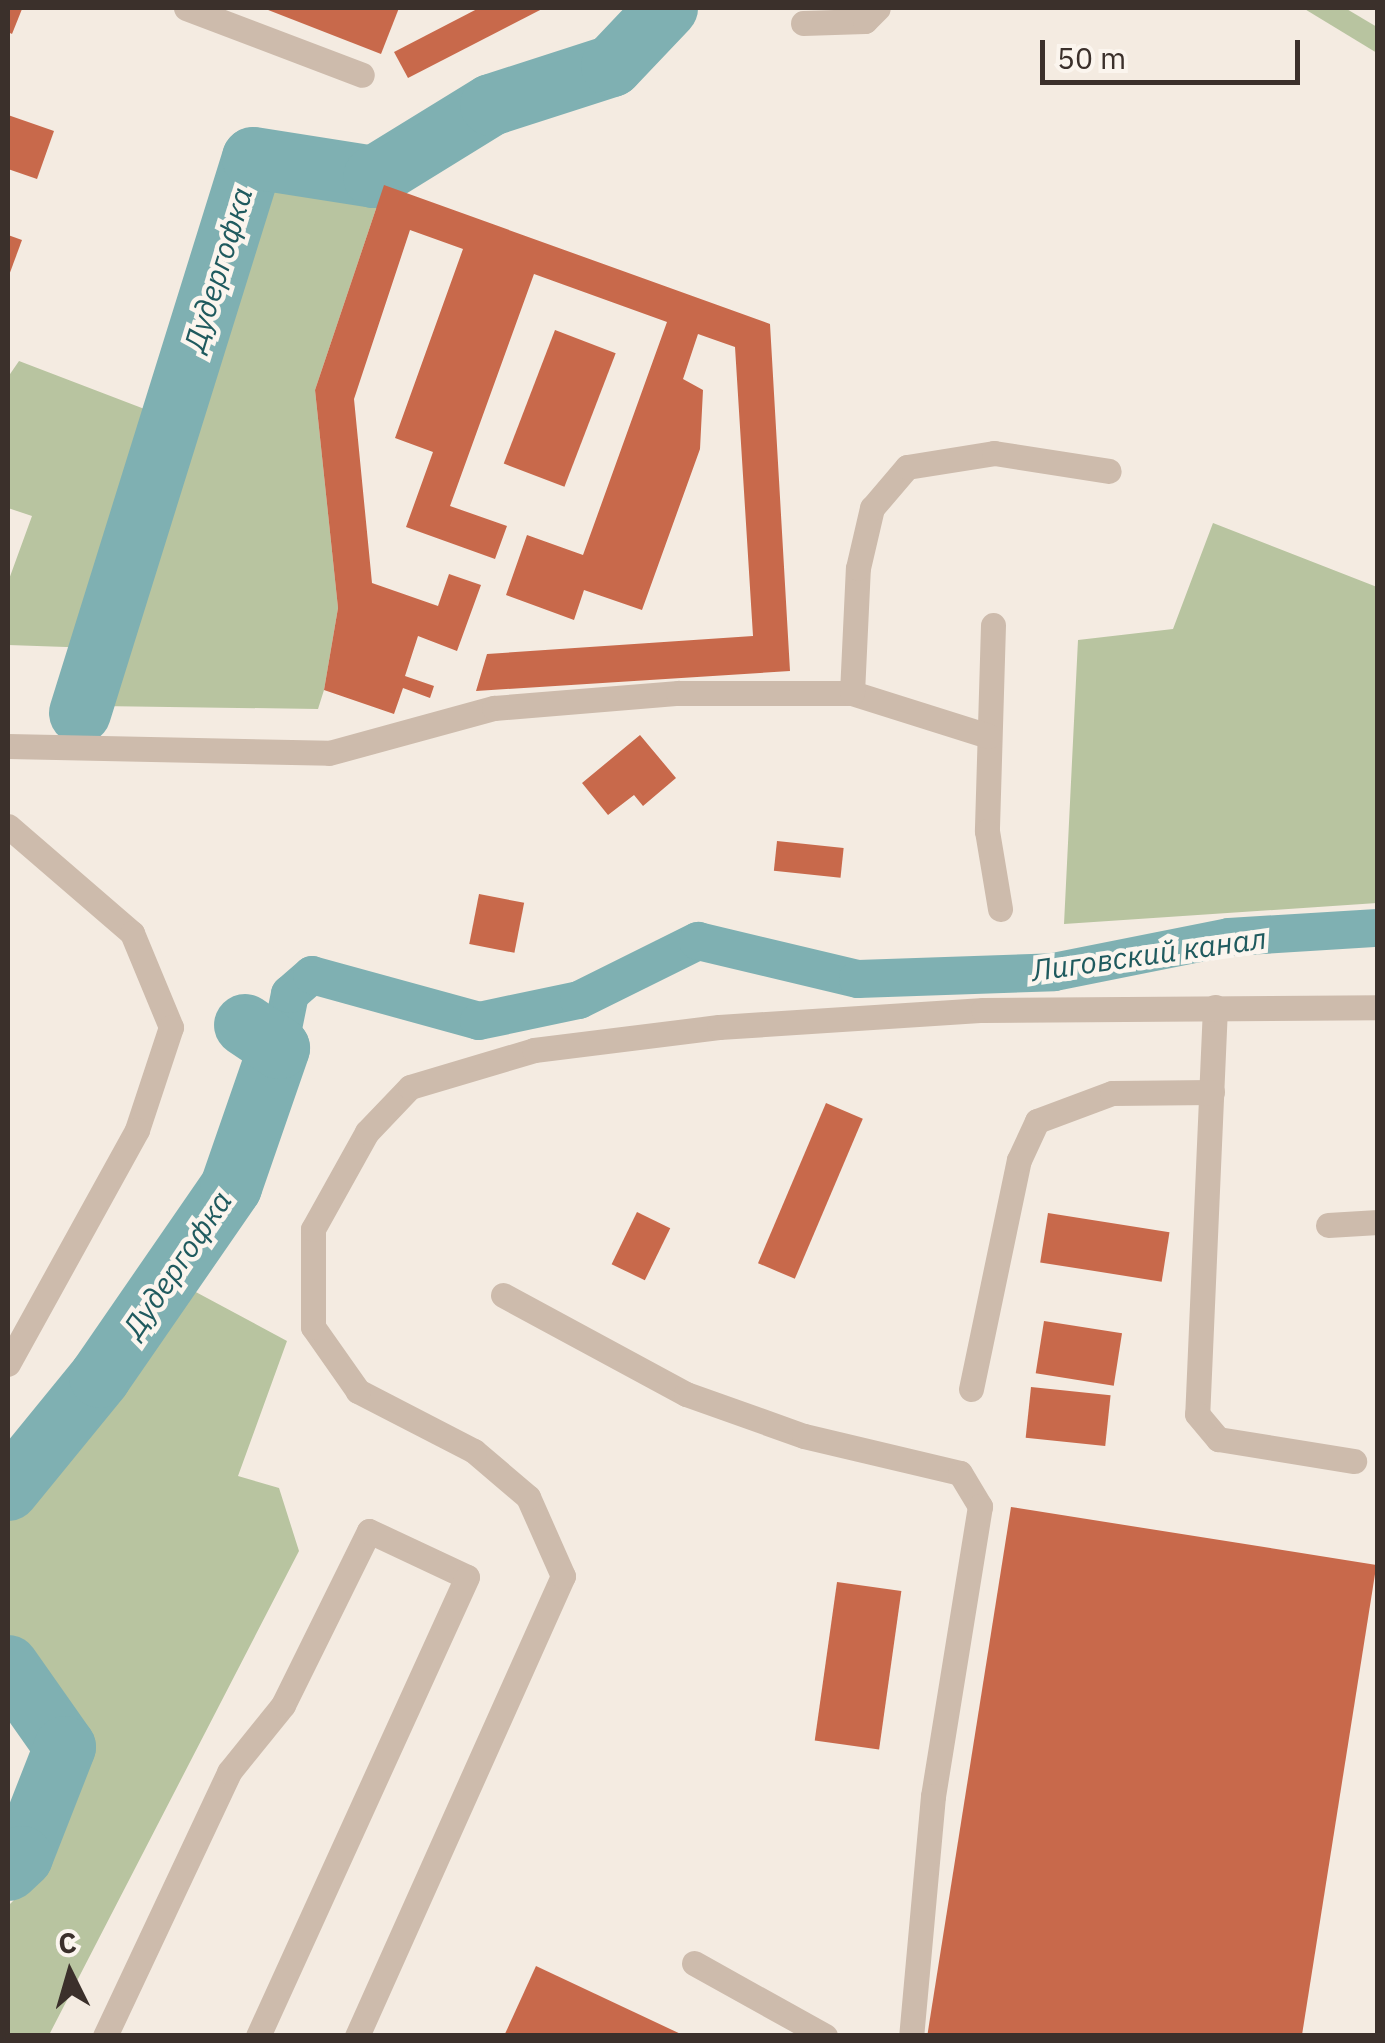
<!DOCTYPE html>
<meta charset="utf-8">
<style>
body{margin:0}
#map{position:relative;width:1385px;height:2043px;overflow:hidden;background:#f4ebe1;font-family:"IBM Plex Sans",sans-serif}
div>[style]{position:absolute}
.green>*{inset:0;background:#b8c4a0}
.canal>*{height:38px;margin:-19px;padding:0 19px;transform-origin:19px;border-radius:19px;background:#7fb0b2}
.river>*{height:62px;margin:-31px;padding:0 31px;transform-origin:31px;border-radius:31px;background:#7fb0b2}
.building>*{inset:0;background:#c8694b;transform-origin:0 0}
.minor>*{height:25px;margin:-12.5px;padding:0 12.5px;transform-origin:12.5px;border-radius:12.5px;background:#cdbbac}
span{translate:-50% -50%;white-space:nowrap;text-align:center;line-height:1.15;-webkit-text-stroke:9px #fbf5ee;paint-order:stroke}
.water-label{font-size:30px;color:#1f5a5e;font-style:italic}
.frame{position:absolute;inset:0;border:10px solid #3b302b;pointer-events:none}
.north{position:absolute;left:20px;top:1923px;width:100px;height:100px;-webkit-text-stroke:8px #fbf5ee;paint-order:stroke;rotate:355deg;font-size:28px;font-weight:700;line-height:40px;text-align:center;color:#3b302b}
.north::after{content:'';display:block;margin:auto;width:35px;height:45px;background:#3b302b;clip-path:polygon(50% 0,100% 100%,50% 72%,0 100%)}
.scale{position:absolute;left:1040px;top:40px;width:260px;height:45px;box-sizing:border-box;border:5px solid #3b302b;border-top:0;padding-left:12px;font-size:30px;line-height:35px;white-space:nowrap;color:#3b302b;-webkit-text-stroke:8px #fbf5ee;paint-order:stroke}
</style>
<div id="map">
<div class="green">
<i style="clip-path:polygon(1303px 8px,1345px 8px,1377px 27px,1377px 53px)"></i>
<i style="clip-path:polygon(265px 168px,384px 185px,315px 390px,338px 608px,324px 690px,318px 709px,99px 706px)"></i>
<i style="clip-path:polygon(19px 361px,168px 418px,95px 648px,8px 645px,8px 582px,32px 516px,8px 508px,8px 377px)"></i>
<i style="clip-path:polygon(1213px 523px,1377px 587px,1377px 903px,1064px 924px,1078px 640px,1173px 629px)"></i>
<i style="clip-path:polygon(179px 1283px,287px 1341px,238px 1476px,279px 1488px,299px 1551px,49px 2035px,8px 2035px,8px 1906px,31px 1883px,81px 1760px,68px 1702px,8px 1652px,8px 1506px,75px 1432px)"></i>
</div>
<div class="canal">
<i style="left:279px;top:1048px;width:55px;rotate:-78.5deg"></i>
<i style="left:290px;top:994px;width:29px;rotate:-41deg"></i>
<i style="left:312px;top:975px;width:173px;rotate:15.4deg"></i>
<i style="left:479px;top:1021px;width:102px;rotate:-11.9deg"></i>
<i style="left:579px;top:1000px;width:133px;rotate:-26.4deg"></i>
<i style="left:698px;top:941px;width:164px;rotate:13.4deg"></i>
<i style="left:858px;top:979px;width:196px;rotate:-2deg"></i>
<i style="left:1054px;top:972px;width:178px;rotate:-11.3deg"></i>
<i style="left:1229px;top:937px;width:149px;rotate:-3.5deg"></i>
</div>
<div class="river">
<i style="left:80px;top:713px;width:581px;rotate:-72.69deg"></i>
<i style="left:253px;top:158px;width:122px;rotate:8.9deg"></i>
<i style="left:374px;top:177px;width:137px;rotate:-31.6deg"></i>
<i style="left:491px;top:105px;width:127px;rotate:-17.9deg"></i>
<i style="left:612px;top:66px;width:80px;rotate:-46.5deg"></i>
<i style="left:8px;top:1490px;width:146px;rotate:-50.8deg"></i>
<i style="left:100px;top:1377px;width:231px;rotate:-55.4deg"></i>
<i style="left:231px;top:1187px;width:147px;rotate:-70.9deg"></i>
<i style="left:279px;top:1048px;width:41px;rotate:-145.9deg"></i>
<i style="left:8px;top:1666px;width:99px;rotate:54.9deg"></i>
<i style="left:65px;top:1747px;width:118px;rotate:111.4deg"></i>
<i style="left:22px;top:1857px;width:19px;rotate:137deg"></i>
</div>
<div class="building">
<i style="clip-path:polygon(8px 8px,22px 9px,12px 34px,8px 32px)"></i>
<i style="clip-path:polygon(263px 8px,399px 8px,381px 54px)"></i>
<i style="clip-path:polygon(479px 8px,544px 8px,408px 78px,394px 52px)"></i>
<i style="clip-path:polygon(8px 115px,54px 131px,37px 179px,8px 169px)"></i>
<i style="clip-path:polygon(384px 185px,770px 324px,790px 671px,476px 691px,487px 654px,753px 636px,735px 347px,698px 334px,683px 379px,703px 390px,700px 449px,642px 610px,584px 590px,574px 620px,506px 595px,527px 535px,583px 555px,667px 322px,534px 274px,450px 506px,507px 526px,495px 559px,406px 527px,433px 452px,395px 438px,463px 249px,410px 230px,354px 399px,372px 583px,438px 606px,449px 574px,481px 585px,457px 651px,418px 636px,405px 676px,434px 686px,430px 698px,403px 688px,394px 714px,324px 690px,338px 608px,315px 390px)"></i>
<i style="clip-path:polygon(8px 235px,22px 240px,8px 278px)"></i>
<i style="left:555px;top:330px;width:65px;height:143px;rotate:21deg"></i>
<i style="clip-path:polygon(640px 735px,676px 778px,643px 806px,634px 795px,608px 815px,582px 783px)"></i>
<i style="left:777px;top:841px;width:67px;height:30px;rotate:6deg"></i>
<i style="left:479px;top:894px;width:46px;height:51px;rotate:11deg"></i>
<i style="left:826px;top:1103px;width:40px;height:174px;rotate:23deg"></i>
<i style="left:637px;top:1212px;width:37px;height:58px;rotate:26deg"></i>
<i style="left:1048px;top:1213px;width:123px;height:50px;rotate:9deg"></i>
<i style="left:1044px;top:1321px;width:79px;height:53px;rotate:9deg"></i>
<i style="left:1031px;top:1387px;width:80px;height:51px;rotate:6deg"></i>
<i style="left:1011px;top:1507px;width:370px;height:536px;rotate:9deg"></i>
<i style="left:837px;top:1582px;width:65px;height:160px;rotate:8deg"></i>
<i style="clip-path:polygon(536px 1966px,685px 2036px,504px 2036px)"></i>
</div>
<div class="minor">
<i style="left:186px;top:8px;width:188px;rotate:20.8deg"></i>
<i style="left:803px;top:23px;width:62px;rotate:-1.8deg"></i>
<i style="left:865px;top:21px;width:18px;rotate:-45deg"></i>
<i style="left:993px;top:625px;width:206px;rotate:91.7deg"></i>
<i style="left:987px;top:831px;width:79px;rotate:80.5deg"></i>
<i style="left:852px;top:693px;width:143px;rotate:17.5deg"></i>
<i style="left:8px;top:746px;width:321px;rotate:1.2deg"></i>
<i style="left:329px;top:753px;width:171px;rotate:-15.3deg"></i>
<i style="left:494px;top:708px;width:185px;rotate:-4.7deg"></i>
<i style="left:678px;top:693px;width:174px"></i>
<i style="left:852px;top:693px;width:125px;rotate:-87.3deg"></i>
<i style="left:858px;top:568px;width:62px;rotate:-76.9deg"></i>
<i style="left:872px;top:508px;width:54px;rotate:-49.5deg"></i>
<i style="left:907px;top:467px;width:88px;rotate:-9.1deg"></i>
<i style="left:994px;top:453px;width:116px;rotate:8.9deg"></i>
<i style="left:8px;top:826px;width:164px;rotate:40.8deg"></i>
<i style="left:132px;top:933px;width:102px;rotate:67.5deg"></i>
<i style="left:171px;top:1027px;width:108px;rotate:108.3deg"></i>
<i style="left:137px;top:1130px;width:267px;rotate:118.9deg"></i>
<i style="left:1215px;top:1007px;width:407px;rotate:92.5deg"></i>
<i style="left:1197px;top:1414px;width:33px;rotate:50deg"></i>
<i style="left:1218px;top:1439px;width:138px;rotate:9.2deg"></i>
<i style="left:1328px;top:1225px;width:50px;rotate:-3.4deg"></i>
<i style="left:503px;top:1295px;width:208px;rotate:28.4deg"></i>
<i style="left:686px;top:1394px;width:125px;rotate:19.6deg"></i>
<i style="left:804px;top:1436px;width:160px;rotate:13.3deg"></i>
<i style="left:960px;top:1473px;width:39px;rotate:59deg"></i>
<i style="left:980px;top:1506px;width:294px;rotate:99.2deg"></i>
<i style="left:933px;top:1796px;width:241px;rotate:95.2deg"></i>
<i style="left:971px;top:1389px;width:234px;rotate:-78.2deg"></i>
<i style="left:1019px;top:1160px;width:43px;rotate:-65.2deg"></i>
<i style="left:1037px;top:1121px;width:80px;rotate:-20.5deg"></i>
<i style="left:1112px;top:1093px;width:100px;rotate:-0.6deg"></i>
<i style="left:694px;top:1963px;width:150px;rotate:29.1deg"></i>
<i style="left:105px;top:2036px;width:292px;rotate:-64.8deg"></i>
<i style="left:229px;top:1772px;width:86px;rotate:-51.1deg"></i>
<i style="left:283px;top:1705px;width:194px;rotate:-63.7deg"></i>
<i style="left:369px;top:1531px;width:108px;rotate:25.1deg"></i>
<i style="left:467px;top:1577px;width:504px;rotate:114.48deg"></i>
<i style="left:357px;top:2036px;width:504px;rotate:-65.88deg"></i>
<i style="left:563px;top:1576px;width:86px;rotate:-113.9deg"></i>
<i style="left:528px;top:1497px;width:71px;rotate:-139.6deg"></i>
<i style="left:474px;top:1451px;width:131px;rotate:-152.7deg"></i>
<i style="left:358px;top:1391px;width:78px;rotate:-125.1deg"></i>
<i style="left:313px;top:1327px;width:98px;rotate:-90deg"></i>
<i style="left:313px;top:1229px;width:111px;rotate:-60.9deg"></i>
<i style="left:367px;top:1132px;width:62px;rotate:-46.3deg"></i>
<i style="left:410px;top:1087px;width:129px;rotate:-16.6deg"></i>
<i style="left:534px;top:1050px;width:186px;rotate:-7.1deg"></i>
<i style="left:719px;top:1027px;width:265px;rotate:-3.7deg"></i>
<i style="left:983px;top:1010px;width:395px;rotate:-0.4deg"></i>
</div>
<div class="water-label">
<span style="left:218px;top:269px;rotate:-73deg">Дудергофка</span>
<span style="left:1149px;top:954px;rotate:-8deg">Лиговский канал</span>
<span style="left:177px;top:1264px;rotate:-56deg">Дудергофка</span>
</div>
<div class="frame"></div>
<div class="north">С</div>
<div class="scale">50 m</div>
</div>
